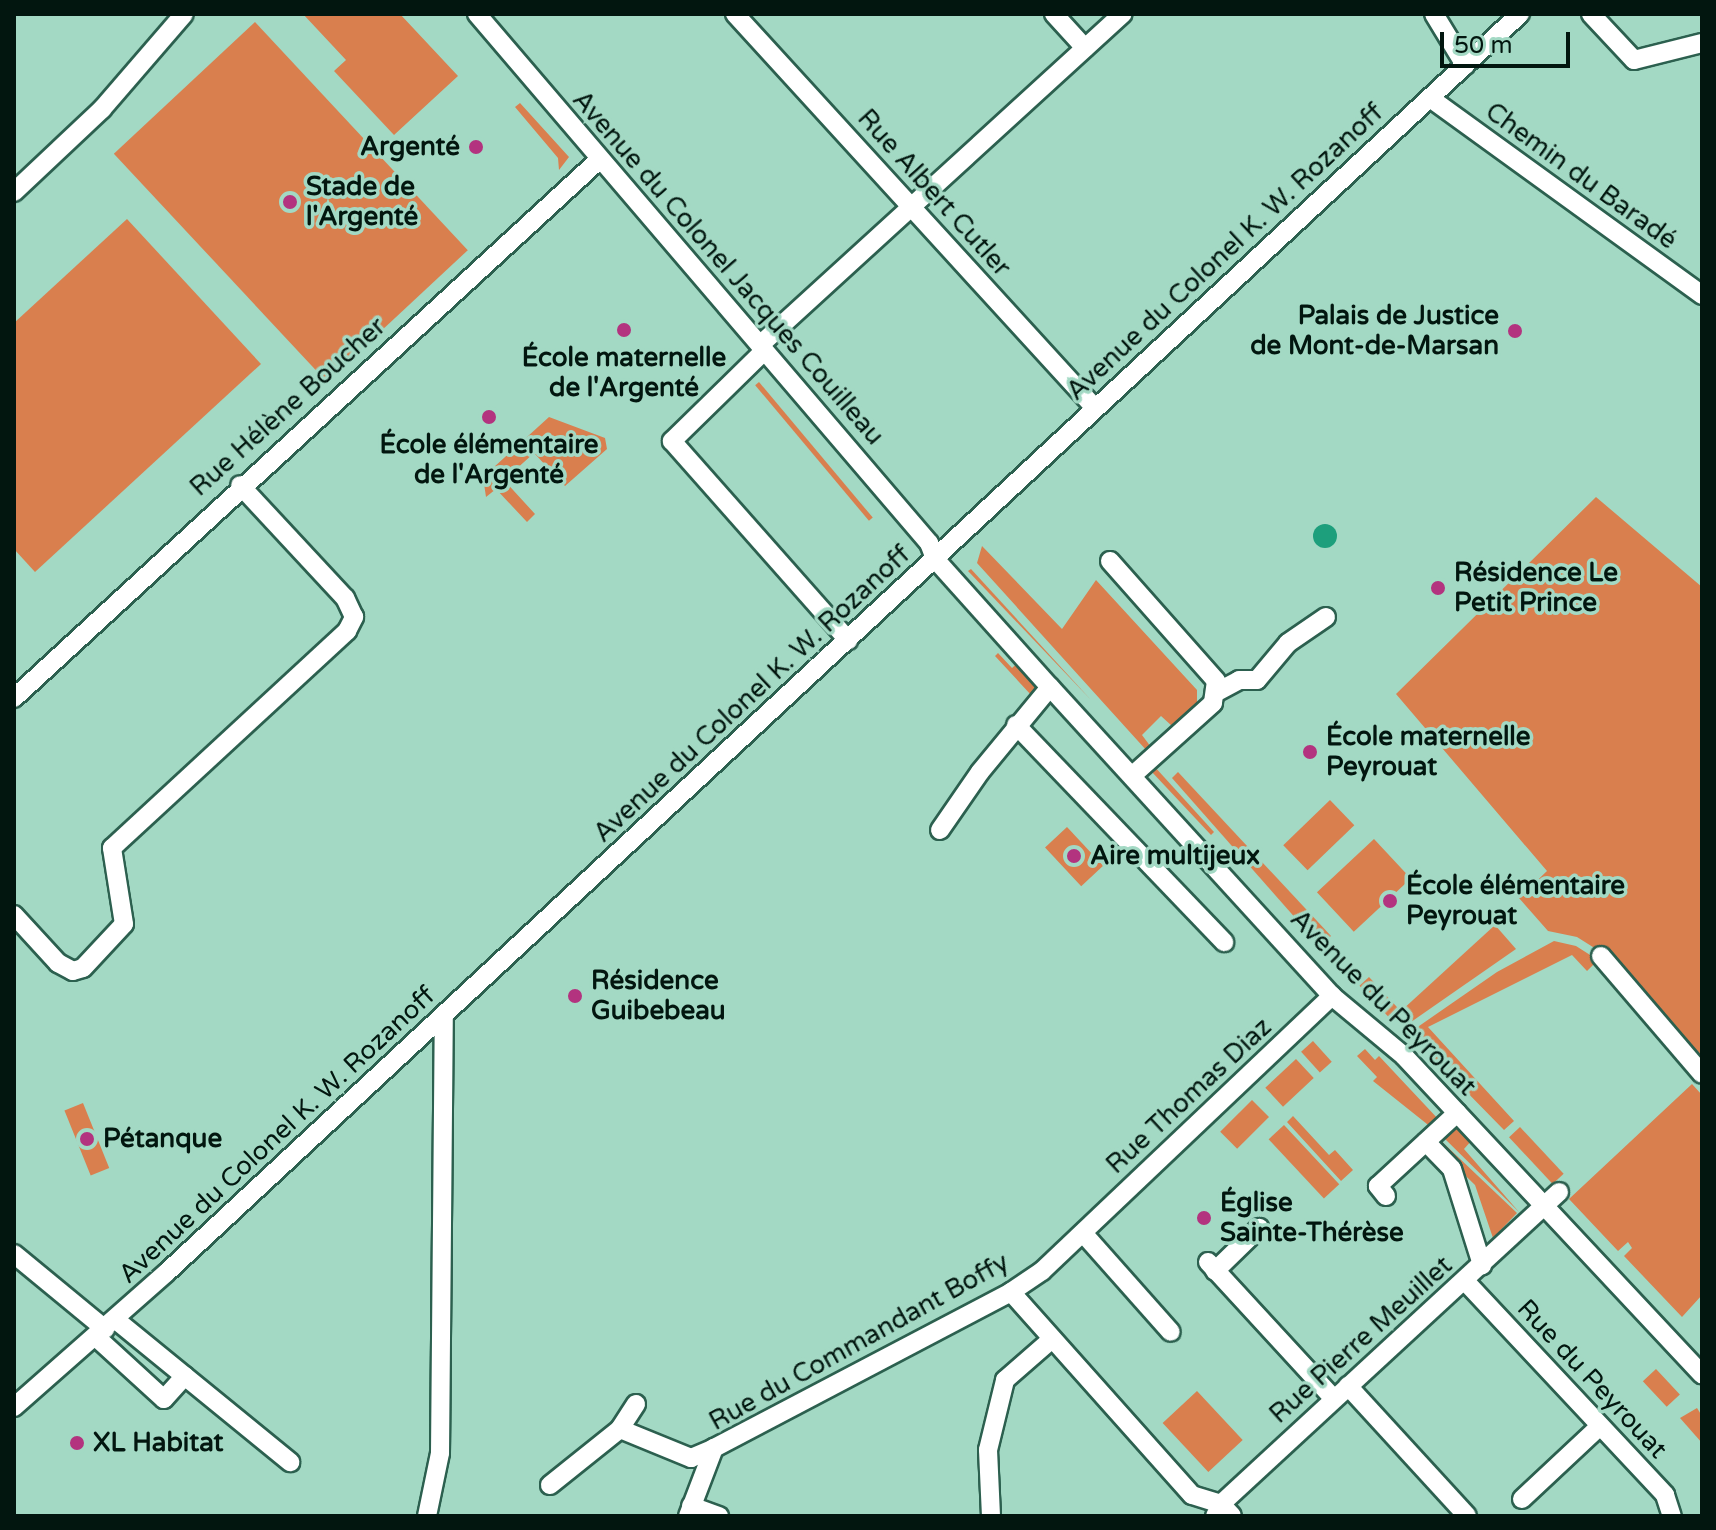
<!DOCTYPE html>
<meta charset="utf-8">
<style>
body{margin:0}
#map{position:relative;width:1716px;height:1530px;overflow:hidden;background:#a3d9c4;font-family:"Varela Round",sans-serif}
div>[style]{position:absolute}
.green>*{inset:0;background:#d97f4e;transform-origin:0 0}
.water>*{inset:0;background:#1d9f7c}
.round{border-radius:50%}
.roads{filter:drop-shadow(2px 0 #2c604f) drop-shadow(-2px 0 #2c604f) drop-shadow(0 2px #2c604f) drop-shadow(0 -2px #2c604f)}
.minor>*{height:18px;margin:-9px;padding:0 9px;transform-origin:9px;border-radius:9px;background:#fff}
.dots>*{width:22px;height:22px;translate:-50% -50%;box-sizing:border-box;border:4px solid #a3d9c4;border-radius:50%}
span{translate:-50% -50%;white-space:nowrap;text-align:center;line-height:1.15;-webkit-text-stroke:7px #a3d9c4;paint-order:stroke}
.poi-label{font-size:26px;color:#02160f;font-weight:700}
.right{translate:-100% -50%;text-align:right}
.left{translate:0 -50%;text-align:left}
.street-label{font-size:26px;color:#02160f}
.frame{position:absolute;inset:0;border:16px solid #02160f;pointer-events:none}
.scale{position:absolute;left:1440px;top:32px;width:130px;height:36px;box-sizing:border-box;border:4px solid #02160f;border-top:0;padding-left:10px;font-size:24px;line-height:28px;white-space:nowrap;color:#02160f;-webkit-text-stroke:6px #a3d9c4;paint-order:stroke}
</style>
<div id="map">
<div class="green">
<i style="clip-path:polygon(303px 14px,400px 14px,458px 76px,394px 135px,334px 71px,346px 60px)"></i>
<i style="left:255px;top:22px;width:312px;height:193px;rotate:47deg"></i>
<i style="clip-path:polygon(520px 103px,569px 157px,559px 170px,558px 158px,515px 107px)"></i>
<i style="clip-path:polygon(127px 219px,261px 364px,35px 572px,14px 549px,14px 323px)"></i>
<i style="left:759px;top:382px;width:177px;height:5px;rotate:50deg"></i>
<i style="clip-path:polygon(549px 417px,605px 438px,607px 449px,565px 486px,534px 453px,504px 480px,535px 514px,527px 522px,496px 489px,486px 497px,483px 477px)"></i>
<i style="clip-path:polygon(1596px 497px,1702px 587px,1702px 1066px,1604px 954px,1577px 937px,1548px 931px,1519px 898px,1547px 871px,1396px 694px)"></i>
<i style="clip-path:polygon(982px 546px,1062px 629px,1096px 580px,1197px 690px,1197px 703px,1172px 726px,1161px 716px,1142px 735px,1151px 747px,1147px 751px,977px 563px)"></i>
<i style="clip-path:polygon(971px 569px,1091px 700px,968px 571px)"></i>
<i style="clip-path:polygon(998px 653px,1012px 668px,1020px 661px,1038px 684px,1032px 696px,995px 656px)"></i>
<i style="clip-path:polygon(1154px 766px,1214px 832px,1211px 835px,1151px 771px)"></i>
<i style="clip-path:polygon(1178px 772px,1331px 936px,1320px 946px,1172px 778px)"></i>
<i style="left:1330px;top:800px;width:35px;height:65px;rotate:46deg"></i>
<i style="left:1067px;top:827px;width:53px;height:30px;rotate:47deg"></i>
<i style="left:1374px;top:839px;width:54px;height:78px;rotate:47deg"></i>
<i style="clip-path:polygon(1495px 925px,1516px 949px,1411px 1022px,1401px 1011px)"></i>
<i style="clip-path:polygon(1554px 941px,1576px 946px,1598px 960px,1587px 971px,1572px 955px,1428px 1027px,1514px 1121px,1504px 1130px,1409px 1033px,1497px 972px)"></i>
<i style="left:1369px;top:977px;width:44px;height:13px;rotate:47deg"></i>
<i style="left:1313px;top:1041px;width:28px;height:16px;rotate:48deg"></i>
<i style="clip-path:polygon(1365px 1049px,1375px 1060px,1379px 1056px,1440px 1121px,1432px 1128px,1373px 1081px,1377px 1077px,1357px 1056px)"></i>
<i style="left:1296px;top:1059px;width:26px;height:42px;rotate:47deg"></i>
<i style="clip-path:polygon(1692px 1084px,1702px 1095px,1702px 1295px,1682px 1317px,1624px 1256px,1632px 1248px,1628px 1242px,1618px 1251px,1569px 1199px)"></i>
<i style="left:1252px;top:1100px;width:24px;height:45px;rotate:45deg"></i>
<i style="left:83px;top:1103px;width:70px;height:20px;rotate:68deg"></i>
<i style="clip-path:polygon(1293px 1116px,1329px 1155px,1335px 1150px,1353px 1170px,1341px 1181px,1287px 1122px)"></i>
<i style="clip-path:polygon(1455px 1120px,1472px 1140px,1464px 1149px,1519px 1212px,1440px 1134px)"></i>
<i style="left:1284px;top:1125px;width:81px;height:21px;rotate:47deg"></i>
<i style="left:1520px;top:1127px;width:64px;height:15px;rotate:47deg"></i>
<i style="clip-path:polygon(1437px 1137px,1517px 1213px,1493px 1238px,1475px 1185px,1431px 1142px)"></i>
<i style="left:1656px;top:1369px;width:35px;height:18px;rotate:47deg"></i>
<i style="left:1197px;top:1391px;width:67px;height:47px;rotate:47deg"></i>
<i style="clip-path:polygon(1697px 1408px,1702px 1416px,1702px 1443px,1680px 1418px)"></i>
</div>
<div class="water">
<i class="round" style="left:1313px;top:524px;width:24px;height:24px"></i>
</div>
<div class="roads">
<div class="minor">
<i style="left:477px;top:14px;width:696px;rotate:49.49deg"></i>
<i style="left:929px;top:543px;width:17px;rotate:69deg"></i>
<i style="left:935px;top:559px;width:172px;rotate:48.1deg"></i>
<i style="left:1050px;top:687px;width:418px;rotate:47.6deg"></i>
<i style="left:1332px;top:996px;width:94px;rotate:39.8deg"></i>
<i style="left:1404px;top:1056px;width:436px;rotate:46.9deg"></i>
<i style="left:735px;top:14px;width:534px;rotate:47.58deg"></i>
<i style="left:1054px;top:14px;width:46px;rotate:47.6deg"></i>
<i style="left:1434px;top:14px;width:60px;rotate:58.7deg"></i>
<i style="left:1591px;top:14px;width:63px;rotate:46.9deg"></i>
<i style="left:1634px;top:60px;width:70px;rotate:-14deg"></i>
<i style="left:1430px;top:98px;width:336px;rotate:35.9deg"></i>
<i style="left:14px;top:192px;width:121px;rotate:-43.3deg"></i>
<i style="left:102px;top:109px;width:125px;rotate:-49.2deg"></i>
<i style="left:760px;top:345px;width:491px;rotate:-42.4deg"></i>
<i style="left:764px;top:351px;width:129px;rotate:135.6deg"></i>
<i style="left:672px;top:441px;width:266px;rotate:48.5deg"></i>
<i style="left:1110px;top:561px;width:160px;rotate:48.5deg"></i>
<i style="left:1216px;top:681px;width:22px;rotate:98deg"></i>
<i style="left:1213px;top:703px;width:109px;rotate:138deg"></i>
<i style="left:1215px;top:693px;width:27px;rotate:-28deg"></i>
<i style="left:1239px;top:680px;width:18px"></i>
<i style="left:1257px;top:680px;width:48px;rotate:-50deg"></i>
<i style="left:1288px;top:643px;width:46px;rotate:-34.4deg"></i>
<i style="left:14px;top:698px;width:796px;rotate:-42.61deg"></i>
<i style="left:1016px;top:725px;width:301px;rotate:46.2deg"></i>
<i style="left:940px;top:830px;width:70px;rotate:-55.4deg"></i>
<i style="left:980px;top:772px;width:110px;rotate:-50.5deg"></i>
<i style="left:14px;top:915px;width:65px;rotate:47.5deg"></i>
<i style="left:58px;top:963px;width:17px;rotate:28deg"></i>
<i style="left:73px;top:971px;width:10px;rotate:-17deg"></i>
<i style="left:83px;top:968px;width:60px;rotate:-47deg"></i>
<i style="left:124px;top:924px;width:77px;rotate:-99deg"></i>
<i style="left:112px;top:848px;width:320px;rotate:-42.7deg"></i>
<i style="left:347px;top:631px;width:16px;rotate:-63deg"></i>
<i style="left:354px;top:617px;width:21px;rotate:-115deg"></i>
<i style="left:345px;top:598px;width:154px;rotate:-132.9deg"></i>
<i style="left:1601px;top:956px;width:155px;rotate:49.4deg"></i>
<i style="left:1426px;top:1142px;width:37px;rotate:46deg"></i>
<i style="left:1452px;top:1169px;width:101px;rotate:72.6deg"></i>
<i style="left:1386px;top:1196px;width:13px;rotate:-129deg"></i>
<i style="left:1378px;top:1186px;width:108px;rotate:-42.7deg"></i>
<i style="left:1083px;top:1233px;width:132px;rotate:48.4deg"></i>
<i style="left:14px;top:1254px;width:118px;rotate:39.5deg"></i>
<i style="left:1208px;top:1262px;width:186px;rotate:47.4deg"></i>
<i style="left:1215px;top:1271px;width:62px;rotate:-44.3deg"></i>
<i style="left:1465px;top:1281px;width:293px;rotate:46.9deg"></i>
<i style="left:1665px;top:1495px;width:22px;rotate:72deg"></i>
<i style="left:1011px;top:1292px;width:272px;rotate:48.3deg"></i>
<i style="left:1192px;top:1495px;width:30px;rotate:17deg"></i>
<i style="left:1221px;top:1504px;width:16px;rotate:47deg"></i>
<i style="left:116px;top:1320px;width:225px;rotate:39.2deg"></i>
<i style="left:96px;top:1337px;width:92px;rotate:42.4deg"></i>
<i style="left:164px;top:1399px;width:31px;rotate:-48deg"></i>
<i style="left:1348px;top:1386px;width:176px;rotate:47.5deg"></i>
<i style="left:636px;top:1404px;width:30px;rotate:123deg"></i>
<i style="left:620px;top:1429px;width:77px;rotate:22.2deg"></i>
<i style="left:691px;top:1458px;width:25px;rotate:-23deg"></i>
<i style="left:14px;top:1407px;width:203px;rotate:-41.4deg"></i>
<i style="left:166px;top:1273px;width:1849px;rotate:-42.92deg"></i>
<i style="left:550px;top:1485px;width:90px;rotate:-38.7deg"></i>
<i style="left:1522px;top:1499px;width:105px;rotate:-43.1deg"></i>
<i style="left:691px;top:1506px;width:30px;rotate:20deg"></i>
<i style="left:427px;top:1516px;width:64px;rotate:-78.3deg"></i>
<i style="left:440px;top:1453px;width:438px;rotate:-89.5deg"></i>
<i style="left:688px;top:1516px;width:73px;rotate:-69.1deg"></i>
<i style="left:714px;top:1448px;width:335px;rotate:-27.7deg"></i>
<i style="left:1011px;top:1292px;width:37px;rotate:-34deg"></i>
<i style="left:1042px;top:1271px;width:400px;rotate:-43.5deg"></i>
<i style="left:991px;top:1516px;width:66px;rotate:-92.6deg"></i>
<i style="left:988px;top:1450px;width:72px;rotate:-76.3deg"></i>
<i style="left:1005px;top:1380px;width:62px;rotate:-41.1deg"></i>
<i style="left:1215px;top:1516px;width:13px;rotate:-63deg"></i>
<i style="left:1221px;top:1504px;width:460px;rotate:-42.7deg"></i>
</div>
</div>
<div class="dots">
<i style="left:476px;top:147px;background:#b3337f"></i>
<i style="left:290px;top:202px;background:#b3337f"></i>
<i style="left:624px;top:330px;background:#b3337f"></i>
<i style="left:1515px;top:331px;background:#b3337f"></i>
<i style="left:489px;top:417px;background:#b3337f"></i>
<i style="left:1438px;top:588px;background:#b3337f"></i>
<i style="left:1310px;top:752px;background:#b3337f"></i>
<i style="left:1074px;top:856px;background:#b3337f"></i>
<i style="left:1390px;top:901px;background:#b3337f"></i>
<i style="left:575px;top:996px;background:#b3337f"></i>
<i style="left:87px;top:1139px;background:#b3337f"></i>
<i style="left:1204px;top:1218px;background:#b3337f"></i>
<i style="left:77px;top:1443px;background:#b3337f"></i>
</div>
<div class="poi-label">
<span class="right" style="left:460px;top:147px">Argenté</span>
<span class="left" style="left:306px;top:202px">Stade de<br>l'Argenté</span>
<span class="right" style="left:1499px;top:331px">Palais de Justice<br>de Mont-de-Marsan</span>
<span style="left:624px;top:373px">École maternelle<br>de l'Argenté</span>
<span style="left:489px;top:460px">École élémentaire<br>de l'Argenté</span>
<span class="left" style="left:1454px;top:588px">Résidence Le<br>Petit Prince</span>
<span class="left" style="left:1326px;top:752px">École maternelle<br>Peyrouat</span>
<span class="left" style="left:1090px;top:856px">Aire multijeux</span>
<span class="left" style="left:1406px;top:901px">École élémentaire<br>Peyrouat</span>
<span class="left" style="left:591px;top:996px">Résidence<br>Guibebeau</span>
<span class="left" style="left:103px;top:1139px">Pétanque</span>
<span class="left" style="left:1220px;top:1218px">Église<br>Sainte-Thérèse</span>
<span class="left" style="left:93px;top:1443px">XL Habitat</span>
</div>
<div class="street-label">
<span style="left:1581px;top:176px;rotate:36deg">Chemin du Baradé</span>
<span style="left:934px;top:193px;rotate:48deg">Rue Albert Cutler</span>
<span style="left:1225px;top:252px;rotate:-43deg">Avenue du Colonel K. W. Rozanoff</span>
<span style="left:728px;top:268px;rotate:49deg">Avenue du Colonel Jacques Couilleau</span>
<span style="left:288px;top:407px;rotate:-42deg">Rue Hélène Boucher</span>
<span style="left:752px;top:694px;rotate:-43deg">Avenue du Colonel K. W. Rozanoff</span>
<span style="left:1383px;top:1003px;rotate:45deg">Avenue du Peyrouat</span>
<span style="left:1189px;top:1096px;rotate:-43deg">Rue Thomas Diaz</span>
<span style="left:277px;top:1135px;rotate:-43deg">Avenue du Colonel K. W. Rozanoff</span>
<span style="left:1361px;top:1340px;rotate:-42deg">Rue Pierre Meuillet</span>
<span style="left:859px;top:1342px;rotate:-29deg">Rue du Commandant Boffy</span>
<span style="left:1592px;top:1379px;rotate:47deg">Rue du Peyrouat</span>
</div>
<div class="frame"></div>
<div class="scale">50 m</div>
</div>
